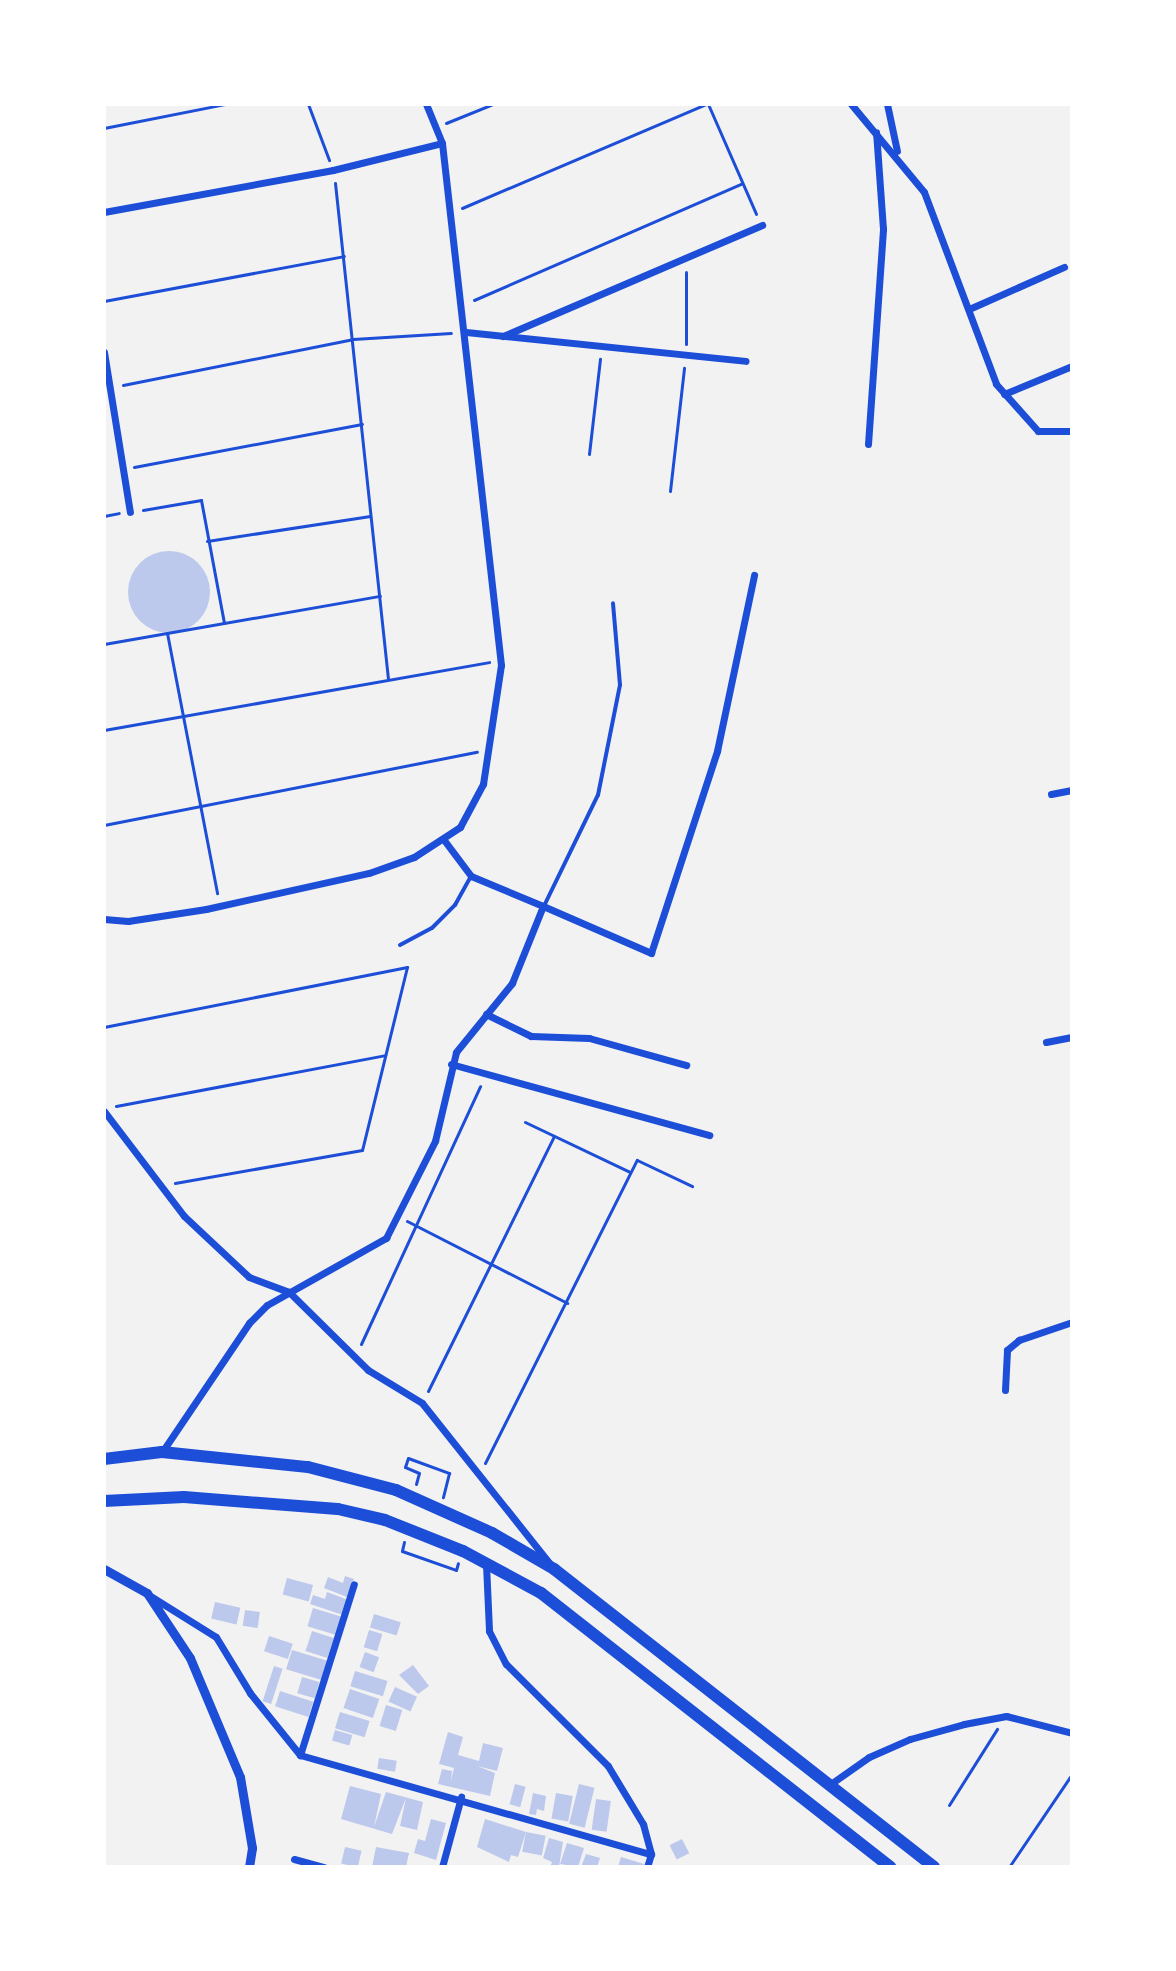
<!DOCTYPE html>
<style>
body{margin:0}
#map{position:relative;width:1176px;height:1971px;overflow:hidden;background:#f2f2f2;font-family:"Source Sans 3",sans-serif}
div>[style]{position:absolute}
.building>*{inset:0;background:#bdc9ec;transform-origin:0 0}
.round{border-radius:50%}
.path>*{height:3px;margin:-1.5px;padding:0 1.5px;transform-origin:1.5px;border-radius:1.5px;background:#1d4ed8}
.service>*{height:4px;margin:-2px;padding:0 2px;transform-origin:2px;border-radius:2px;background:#1d4ed8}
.minor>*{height:7px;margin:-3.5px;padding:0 3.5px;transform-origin:3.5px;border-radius:3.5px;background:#1d4ed8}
.tertiary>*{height:9px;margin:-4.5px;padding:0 4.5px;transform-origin:4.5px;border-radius:4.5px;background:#1d4ed8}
.trunk>*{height:12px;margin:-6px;padding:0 6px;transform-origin:6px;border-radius:6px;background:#1d4ed8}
span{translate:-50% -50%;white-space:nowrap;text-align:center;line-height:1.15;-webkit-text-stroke:8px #fff;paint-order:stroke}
.frame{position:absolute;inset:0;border:106px solid #fff;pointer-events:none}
</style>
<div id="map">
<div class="building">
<i class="round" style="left:128px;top:551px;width:82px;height:82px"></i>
<i style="clip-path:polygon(345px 1576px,354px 1579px,347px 1597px,324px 1588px,328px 1577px,343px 1583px)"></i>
<i style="left:287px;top:1578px;width:27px;height:17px;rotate:15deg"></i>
<i style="clip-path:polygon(327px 1592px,348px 1600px,343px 1615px,310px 1604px,313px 1595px,325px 1599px)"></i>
<i style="left:215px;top:1602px;width:26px;height:17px;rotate:13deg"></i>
<i style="left:313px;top:1608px;width:30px;height:19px;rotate:17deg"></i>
<i style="left:245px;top:1610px;width:15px;height:16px;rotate:8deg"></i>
<i style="left:374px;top:1614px;width:28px;height:14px;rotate:17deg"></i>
<i style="left:369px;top:1630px;width:14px;height:18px;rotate:17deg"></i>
<i style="left:312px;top:1631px;width:23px;height:21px;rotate:18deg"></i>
<i style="left:269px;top:1636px;width:25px;height:16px;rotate:18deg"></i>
<i style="left:292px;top:1650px;width:38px;height:20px;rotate:17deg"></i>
<i style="left:365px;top:1652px;width:15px;height:16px;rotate:20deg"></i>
<i style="clip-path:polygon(413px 1665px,429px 1686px,418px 1694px,399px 1675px)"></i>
<i style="left:274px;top:1666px;width:9px;height:37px;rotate:18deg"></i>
<i style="left:355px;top:1671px;width:34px;height:16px;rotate:17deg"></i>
<i style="left:302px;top:1677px;width:18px;height:17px;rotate:16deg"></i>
<i style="left:395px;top:1687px;width:24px;height:16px;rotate:24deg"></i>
<i style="left:350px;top:1689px;width:31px;height:20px;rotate:19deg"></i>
<i style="left:280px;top:1691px;width:35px;height:16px;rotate:18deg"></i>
<i style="left:386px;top:1705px;width:17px;height:22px;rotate:17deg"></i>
<i style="left:340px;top:1712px;width:31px;height:17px;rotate:17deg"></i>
<i style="left:335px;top:1730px;width:18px;height:11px;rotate:16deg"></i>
<i style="clip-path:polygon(448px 1732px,463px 1737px,458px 1755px,479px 1761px,483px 1743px,503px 1748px,497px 1771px,477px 1766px,495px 1773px,490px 1796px,438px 1784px,442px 1769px,452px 1771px,451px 1781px,454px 1768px,439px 1764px)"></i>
<i style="left:379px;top:1758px;width:18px;height:11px;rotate:9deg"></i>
<i style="left:515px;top:1784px;width:11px;height:21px;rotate:15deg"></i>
<i style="left:579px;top:1784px;width:16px;height:41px;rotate:14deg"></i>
<i style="clip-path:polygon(350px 1786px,381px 1794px,374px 1827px,386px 1792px,423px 1802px,417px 1830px,400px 1826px,406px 1798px,392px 1834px,341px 1819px)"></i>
<i style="clip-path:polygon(533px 1793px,546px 1796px,544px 1811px,537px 1809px,536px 1815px,529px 1814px)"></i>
<i style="left:556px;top:1793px;width:17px;height:26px;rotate:10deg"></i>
<i style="left:596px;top:1799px;width:15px;height:31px;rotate:8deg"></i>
<i style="clip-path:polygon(431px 1819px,446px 1823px,436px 1860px,414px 1853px,418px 1839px,425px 1841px)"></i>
<i style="clip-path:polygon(485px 1819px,526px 1832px,518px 1857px,511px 1855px,509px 1862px,477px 1847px)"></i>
<i style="left:526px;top:1832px;width:20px;height:20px;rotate:11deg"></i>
<i style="clip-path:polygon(549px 1838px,563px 1842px,559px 1867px,550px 1867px,552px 1862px,543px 1858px)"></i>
<i style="left:682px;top:1839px;width:16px;height:14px;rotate:63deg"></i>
<i style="clip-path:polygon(567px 1843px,584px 1848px,578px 1867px,560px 1864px)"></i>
<i style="left:345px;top:1847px;width:17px;height:17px;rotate:13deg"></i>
<i style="clip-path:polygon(376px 1847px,409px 1853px,406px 1867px,372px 1867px)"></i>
<i style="clip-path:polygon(586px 1854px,600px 1858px,597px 1867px,581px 1867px)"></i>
<i style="clip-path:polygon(621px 1857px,644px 1864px,643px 1867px,618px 1867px)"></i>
</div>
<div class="path">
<i style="left:308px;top:104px;width:60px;rotate:69.4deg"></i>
<i style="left:708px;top:104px;width:120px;rotate:66.4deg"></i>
<i style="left:446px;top:123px;width:51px;rotate:-22deg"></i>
<i style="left:104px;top:128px;width:123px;rotate:-11.2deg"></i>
<i style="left:335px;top:183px;width:498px;rotate:83.9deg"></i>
<i style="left:462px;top:208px;width:265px;rotate:-23.1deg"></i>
<i style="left:474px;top:300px;width:291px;rotate:-23.5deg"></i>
<i style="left:104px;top:301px;width:244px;rotate:-10.6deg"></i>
<i style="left:686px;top:344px;width:72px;rotate:-90deg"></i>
<i style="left:123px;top:385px;width:235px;rotate:-11.3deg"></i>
<i style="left:353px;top:339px;width:98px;rotate:-3.5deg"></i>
<i style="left:589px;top:454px;width:96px;rotate:-83.4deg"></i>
<i style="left:134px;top:467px;width:232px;rotate:-10.7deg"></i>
<i style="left:670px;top:491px;width:124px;rotate:-83.5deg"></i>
<i style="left:143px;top:510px;width:59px;rotate:-9.8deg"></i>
<i style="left:201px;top:500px;width:125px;rotate:79.4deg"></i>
<i style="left:104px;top:516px;width:15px;rotate:-11deg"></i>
<i style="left:207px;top:541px;width:165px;rotate:-8.7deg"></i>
<i style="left:167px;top:633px;width:265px;rotate:79.1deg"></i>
<i style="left:104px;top:644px;width:280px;rotate:-9.9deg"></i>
<i style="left:104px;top:730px;width:391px;rotate:-10deg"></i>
<i style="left:104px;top:825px;width:380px;rotate:-11.1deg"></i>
<i style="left:104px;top:1027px;width:309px;rotate:-11.2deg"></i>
<i style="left:407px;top:967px;width:188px;rotate:103.8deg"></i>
<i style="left:362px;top:1150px;width:190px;rotate:170deg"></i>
<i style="left:116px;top:1106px;width:274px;rotate:-10.7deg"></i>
<i style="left:525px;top:1122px;width:116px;rotate:25.5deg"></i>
<i style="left:407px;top:1221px;width:180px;rotate:27.1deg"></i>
<i style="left:361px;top:1344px;width:284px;rotate:-65.2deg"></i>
<i style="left:428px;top:1391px;width:284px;rotate:-63.7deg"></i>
<i style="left:485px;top:1463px;width:339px;rotate:-63.4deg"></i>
<i style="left:637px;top:1160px;width:61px;rotate:25.3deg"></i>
<i style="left:416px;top:1484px;width:11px;rotate:-75deg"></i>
<i style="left:419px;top:1473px;width:15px;rotate:-157deg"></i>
<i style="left:405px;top:1467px;width:9px;rotate:-72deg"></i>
<i style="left:408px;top:1458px;width:44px;rotate:20.1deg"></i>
<i style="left:449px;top:1473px;width:25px;rotate:104deg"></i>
<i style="left:404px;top:1542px;width:9px;rotate:103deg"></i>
<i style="left:402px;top:1551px;width:57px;rotate:19.4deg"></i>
<i style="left:456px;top:1570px;width:7px;rotate:-74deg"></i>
<i style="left:949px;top:1805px;width:90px;rotate:-57.7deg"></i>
<i style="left:1009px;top:1867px;width:112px;rotate:-55.9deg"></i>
</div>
<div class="service">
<i style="left:544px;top:906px;width:123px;rotate:-64.1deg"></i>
<i style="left:598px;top:795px;width:112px;rotate:-78.7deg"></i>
<i style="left:620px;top:685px;width:82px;rotate:-94.9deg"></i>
<i style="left:400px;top:945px;width:36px;rotate:-28deg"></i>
<i style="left:432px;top:928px;width:33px;rotate:-45deg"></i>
<i style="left:455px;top:905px;width:33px;rotate:-61deg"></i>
</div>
<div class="minor">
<i style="left:851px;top:104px;width:114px;rotate:50.3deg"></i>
<i style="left:924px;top:192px;width:205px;rotate:69.4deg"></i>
<i style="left:996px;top:384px;width:63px;rotate:48.2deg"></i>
<i style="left:1038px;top:431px;width:34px"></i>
<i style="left:887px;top:104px;width:48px;rotate:78deg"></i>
<i style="left:104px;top:212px;width:233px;rotate:-10.4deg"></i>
<i style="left:333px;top:170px;width:112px;rotate:-13.9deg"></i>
<i style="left:969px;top:309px;width:104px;rotate:-23.9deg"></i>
<i style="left:466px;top:332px;width:281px;rotate:5.9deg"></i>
<i style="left:503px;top:336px;width:282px;rotate:-23.2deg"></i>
<i style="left:104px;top:352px;width:162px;rotate:80.8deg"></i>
<i style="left:1004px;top:394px;width:74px;rotate:-22.4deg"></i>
<i style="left:868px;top:444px;width:216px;rotate:-86deg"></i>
<i style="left:883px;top:229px;width:97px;rotate:-94.1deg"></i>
<i style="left:1051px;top:794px;width:21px;rotate:-11deg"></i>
<i style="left:543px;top:906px;width:118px;rotate:23.5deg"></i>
<i style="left:651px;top:953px;width:213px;rotate:-71.9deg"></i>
<i style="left:717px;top:751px;width:180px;rotate:-78.1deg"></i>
<i style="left:104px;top:919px;width:24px;rotate:5deg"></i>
<i style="left:128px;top:921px;width:79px;rotate:-8.7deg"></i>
<i style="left:206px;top:909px;width:167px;rotate:-12.5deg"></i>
<i style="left:369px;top:873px;width:48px;rotate:-19.6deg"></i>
<i style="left:414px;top:857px;width:55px;rotate:-33.1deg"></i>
<i style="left:460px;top:827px;width:49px;rotate:-61.9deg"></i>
<i style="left:483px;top:784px;width:120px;rotate:-81.4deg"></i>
<i style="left:501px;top:665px;width:525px;rotate:-96.45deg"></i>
<i style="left:442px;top:143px;width:42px;rotate:-112.3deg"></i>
<i style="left:486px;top:1014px;width:50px;rotate:26.1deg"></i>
<i style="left:531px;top:1036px;width:58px;rotate:2deg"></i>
<i style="left:589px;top:1038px;width:101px;rotate:15.6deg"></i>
<i style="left:1046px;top:1042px;width:26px;rotate:-11deg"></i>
<i style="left:451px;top:1064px;width:268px;rotate:15.4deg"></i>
<i style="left:104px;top:1111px;width:132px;rotate:52.7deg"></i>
<i style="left:184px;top:1216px;width:89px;rotate:43.2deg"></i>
<i style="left:249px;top:1277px;width:43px;rotate:20.6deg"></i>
<i style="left:289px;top:1292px;width:111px;rotate:44.6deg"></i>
<i style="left:368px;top:1370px;width:63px;rotate:31.4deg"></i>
<i style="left:422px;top:1403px;width:206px;rotate:51.5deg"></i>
<i style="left:1005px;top:1390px;width:40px;rotate:-87.1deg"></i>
<i style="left:1007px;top:1350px;width:16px;rotate:-40deg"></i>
<i style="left:1019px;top:1340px;width:56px;rotate:-18.8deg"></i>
<i style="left:162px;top:1452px;width:156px;rotate:-56deg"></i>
<i style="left:249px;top:1323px;width:25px;rotate:-45deg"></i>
<i style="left:267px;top:1305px;width:137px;rotate:-29.4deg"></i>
<i style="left:386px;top:1238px;width:109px;rotate:-63.2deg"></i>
<i style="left:435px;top:1141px;width:91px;rotate:-76.7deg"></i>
<i style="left:456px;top:1052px;width:89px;rotate:-50.9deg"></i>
<i style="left:512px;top:983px;width:83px;rotate:-68.1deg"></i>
<i style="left:543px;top:906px;width:78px;rotate:-157.4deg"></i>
<i style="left:471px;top:876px;width:45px;rotate:-126.9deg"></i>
<i style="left:486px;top:1564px;width:67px;rotate:87.4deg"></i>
<i style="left:489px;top:1631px;width:37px;rotate:63deg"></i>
<i style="left:506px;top:1664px;width:144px;rotate:45deg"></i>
<i style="left:608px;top:1766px;width:68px;rotate:58.9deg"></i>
<i style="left:643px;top:1824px;width:31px;rotate:75deg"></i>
<i style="left:651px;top:1854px;width:14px;rotate:107deg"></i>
<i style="left:152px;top:1597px;width:75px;rotate:32deg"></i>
<i style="left:216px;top:1637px;width:66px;rotate:58.7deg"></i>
<i style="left:250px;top:1693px;width:80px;rotate:51.1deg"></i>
<i style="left:300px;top:1755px;width:365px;rotate:15.8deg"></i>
<i style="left:300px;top:1755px;width:179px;rotate:-72.5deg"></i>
<i style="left:832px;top:1783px;width:45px;rotate:-35.1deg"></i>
<i style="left:869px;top:1757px;width:45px;rotate:-23.7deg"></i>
<i style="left:910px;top:1739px;width:56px;rotate:-15.5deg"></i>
<i style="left:964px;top:1724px;width:43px;rotate:-10.8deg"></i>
<i style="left:1006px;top:1716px;width:68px;rotate:14.4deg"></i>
<i style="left:294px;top:1859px;width:31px;rotate:15deg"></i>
<i style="left:442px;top:1867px;width:73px;rotate:-74.8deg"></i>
</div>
<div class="tertiary">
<i style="left:104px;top:1569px;width:49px;rotate:29.2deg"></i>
<i style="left:147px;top:1593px;width:78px;rotate:56.5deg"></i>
<i style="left:190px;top:1658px;width:129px;rotate:67.2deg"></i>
<i style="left:240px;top:1777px;width:72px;rotate:80.4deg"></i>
<i style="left:252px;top:1848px;width:19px;rotate:99deg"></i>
</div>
<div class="trunk">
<i style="left:104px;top:1459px;width:58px;rotate:-6.9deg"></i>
<i style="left:162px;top:1452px;width:147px;rotate:5.9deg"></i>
<i style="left:308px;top:1467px;width:91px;rotate:14.6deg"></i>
<i style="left:396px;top:1490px;width:105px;rotate:24.1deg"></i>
<i style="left:492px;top:1533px;width:72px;rotate:30.1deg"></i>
<i style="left:554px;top:1569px;width:483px;rotate:38.1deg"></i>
<i style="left:104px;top:1501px;width:80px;rotate:-2.9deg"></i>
<i style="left:184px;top:1497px;width:154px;rotate:4.5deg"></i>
<i style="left:338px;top:1509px;width:48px;rotate:13.2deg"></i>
<i style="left:385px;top:1520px;width:84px;rotate:21.7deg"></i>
<i style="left:463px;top:1551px;width:89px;rotate:28.3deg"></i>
<i style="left:541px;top:1593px;width:444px;rotate:38.1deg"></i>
</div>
<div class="frame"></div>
</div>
